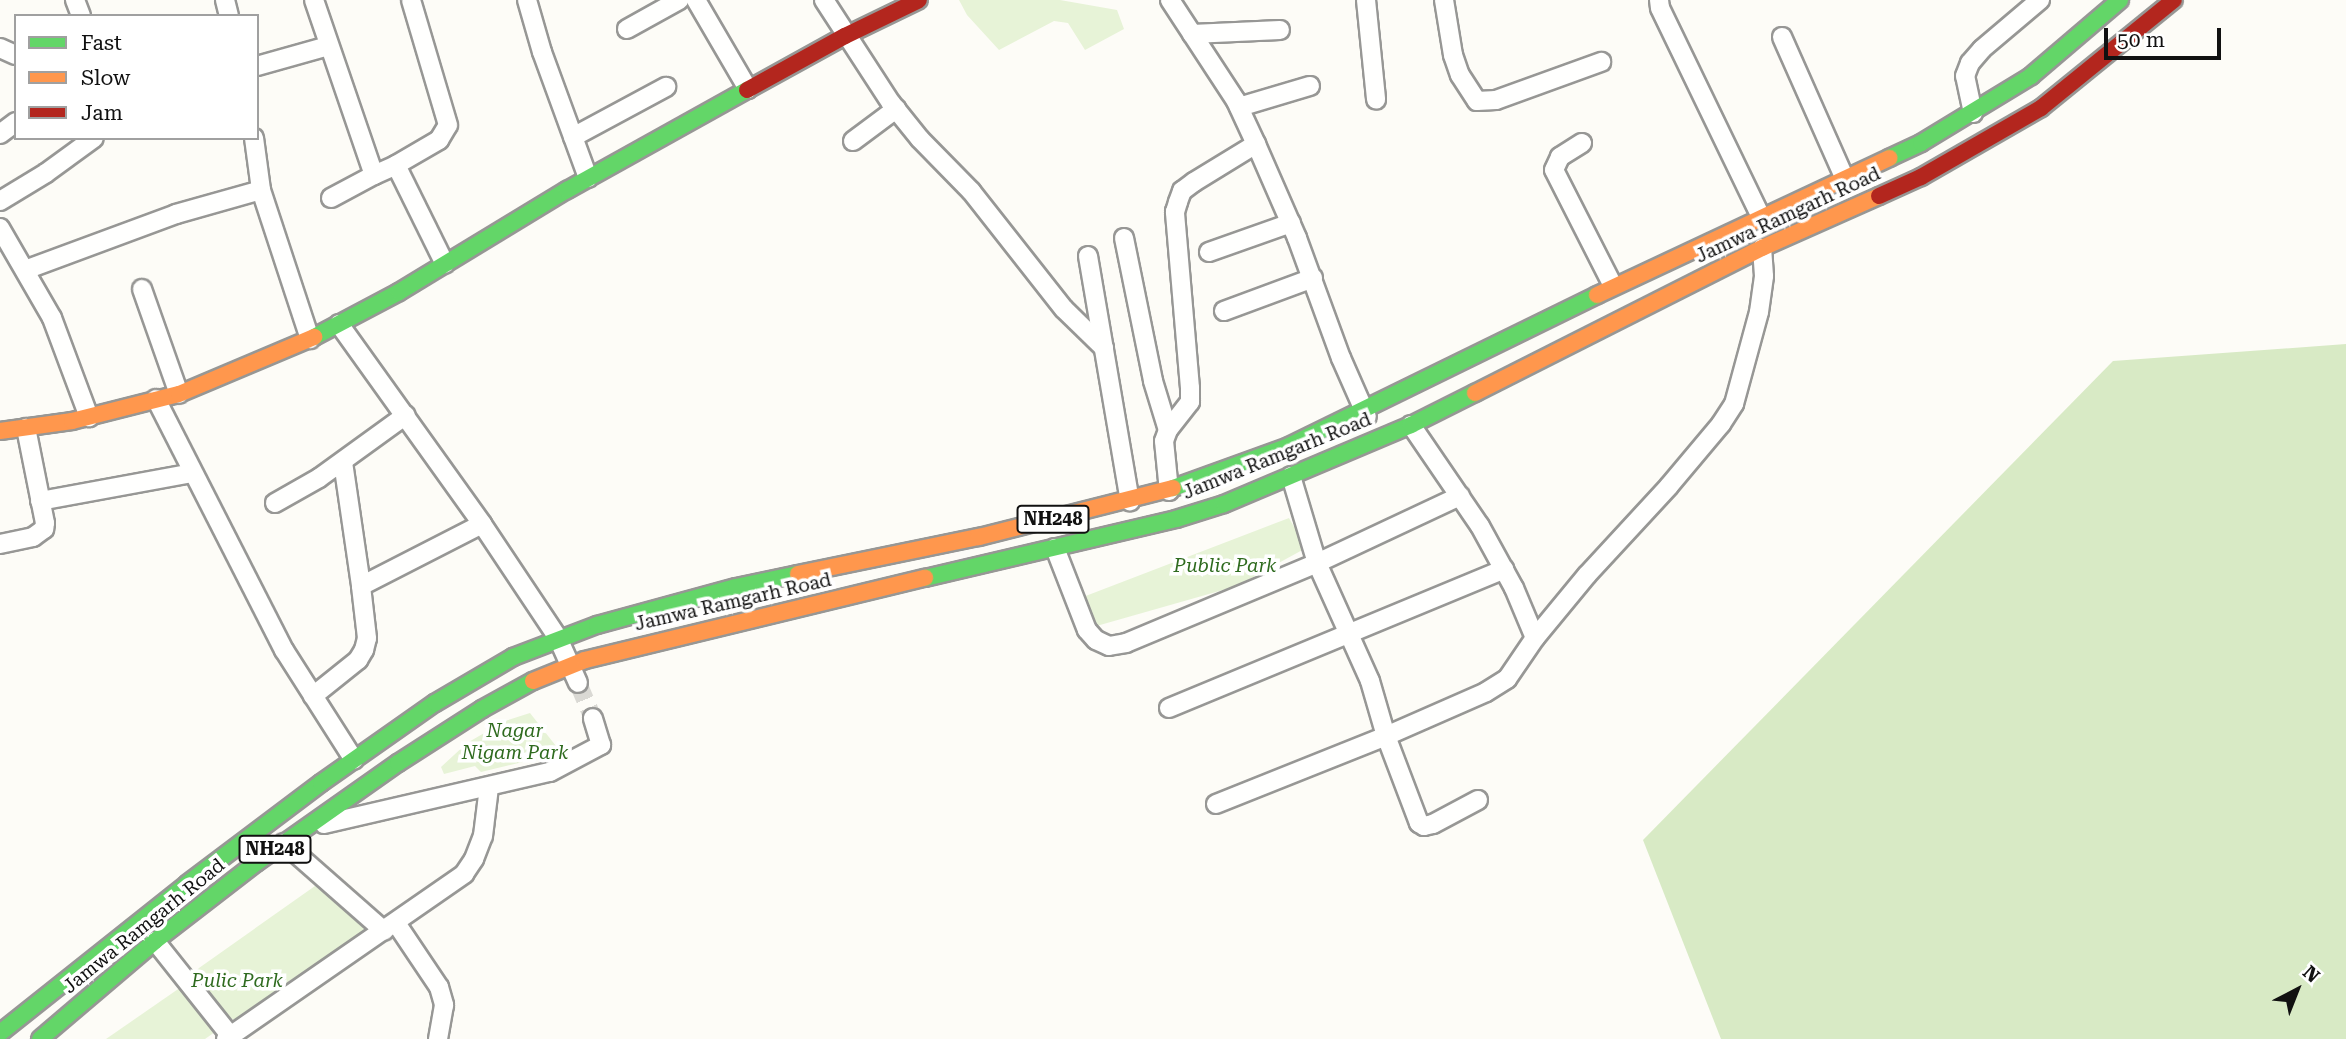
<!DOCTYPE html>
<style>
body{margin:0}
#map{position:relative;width:2346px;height:1039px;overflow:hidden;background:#fdfcf7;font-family:"Roboto Serif",serif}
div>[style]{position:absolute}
.green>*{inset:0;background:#e7f3d7}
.forest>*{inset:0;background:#d8eac5}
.street-tunnel>*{height:18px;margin-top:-9px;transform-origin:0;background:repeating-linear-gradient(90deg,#dad9d4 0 18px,transparent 0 27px)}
.roads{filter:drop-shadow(2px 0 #979795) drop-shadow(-2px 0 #979795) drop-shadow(0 2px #979795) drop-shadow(0 -2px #979795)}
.street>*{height:18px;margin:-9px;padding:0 9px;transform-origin:9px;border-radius:9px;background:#fffffe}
.fast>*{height:16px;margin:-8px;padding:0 8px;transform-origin:8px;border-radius:8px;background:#63d668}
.slow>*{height:16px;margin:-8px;padding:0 8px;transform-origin:8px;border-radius:8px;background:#ff974d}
.jam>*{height:16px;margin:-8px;padding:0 8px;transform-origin:8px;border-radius:8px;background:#b3261e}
span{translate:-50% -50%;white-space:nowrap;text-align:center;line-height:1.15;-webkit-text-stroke:7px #fff;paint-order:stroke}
.shield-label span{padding:2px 5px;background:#fff;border:2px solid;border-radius:5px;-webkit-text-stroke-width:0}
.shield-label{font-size:18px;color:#111;font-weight:700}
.street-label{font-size:19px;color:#111}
.park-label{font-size:19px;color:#2f6b1f;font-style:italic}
.legend{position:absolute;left:14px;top:14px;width:245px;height:126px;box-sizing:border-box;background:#fff;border:2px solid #a0a0a0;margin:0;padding:9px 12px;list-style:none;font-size:21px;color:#111}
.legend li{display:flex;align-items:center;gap:14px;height:35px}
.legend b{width:35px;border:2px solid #a0a0a0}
.north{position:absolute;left:2262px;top:955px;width:70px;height:70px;-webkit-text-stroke:5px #fff;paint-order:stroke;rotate:42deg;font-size:19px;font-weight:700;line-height:28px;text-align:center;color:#111}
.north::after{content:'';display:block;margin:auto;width:24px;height:32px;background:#111;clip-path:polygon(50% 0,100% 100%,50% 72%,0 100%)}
.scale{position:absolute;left:2104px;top:28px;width:117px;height:32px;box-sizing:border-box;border:4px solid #111;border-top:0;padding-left:9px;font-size:21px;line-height:24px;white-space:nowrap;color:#111;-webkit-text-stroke:5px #fff;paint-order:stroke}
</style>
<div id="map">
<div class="green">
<i style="clip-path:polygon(959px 0,1060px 0,1117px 10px,1124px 29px,1085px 50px,1068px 23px,1054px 21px,999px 50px,967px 15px)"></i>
<i style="clip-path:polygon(1289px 518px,1306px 548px,1237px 586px,1093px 627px,1083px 597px)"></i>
<i style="clip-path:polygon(530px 713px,556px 746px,523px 762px,481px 772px,475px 766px,444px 774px,441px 767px,467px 743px,505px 721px)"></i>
<i style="clip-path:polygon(315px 886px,373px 929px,289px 981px,240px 1022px,223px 1015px,190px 978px,199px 968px)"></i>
<i style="clip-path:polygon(184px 985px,215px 1032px,205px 1039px,106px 1039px)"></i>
</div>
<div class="forest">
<i style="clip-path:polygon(2346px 344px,2346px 1039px,1721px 1039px,1643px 840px,2113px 361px)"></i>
</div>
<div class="street-tunnel">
<i style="left:578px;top:683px;width:38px;rotate:67deg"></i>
</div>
<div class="roads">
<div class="street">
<i style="left:75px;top:0;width:17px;rotate:69deg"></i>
<i style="left:225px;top:0;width:16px;rotate:76deg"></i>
<i style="left:314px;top:0;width:185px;rotate:71.1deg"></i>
<i style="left:374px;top:175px;width:24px;rotate:-24deg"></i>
<i style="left:396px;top:165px;width:110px;rotate:63.7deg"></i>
<i style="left:527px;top:0;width:54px;rotate:73.9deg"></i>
<i style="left:542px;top:52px;width:134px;rotate:69.9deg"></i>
<i style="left:696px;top:0;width:103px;rotate:59.7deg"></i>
<i style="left:824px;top:0;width:123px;rotate:57deg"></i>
<i style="left:891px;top:103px;width:46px;rotate:51.1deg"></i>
<i style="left:920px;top:139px;width:73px;rotate:45.6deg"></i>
<i style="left:971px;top:191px;width:150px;rotate:51.8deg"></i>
<i style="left:1064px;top:309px;width:56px;rotate:44.3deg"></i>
<i style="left:1170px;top:0;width:121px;rotate:56.8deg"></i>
<i style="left:1236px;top:101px;width:47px;rotate:65.1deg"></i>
<i style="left:1366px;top:0;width:100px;rotate:84.2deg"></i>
<i style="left:1444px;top:0;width:56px;rotate:80.7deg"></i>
<i style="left:1453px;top:55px;width:21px;rotate:71deg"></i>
<i style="left:1460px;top:75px;width:31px;rotate:57deg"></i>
<i style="left:1477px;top:101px;width:19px;rotate:-3deg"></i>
<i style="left:1496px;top:100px;width:112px;rotate:-19.9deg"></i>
<i style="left:1659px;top:0;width:8px;rotate:83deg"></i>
<i style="left:1660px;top:8px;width:232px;rotate:64.2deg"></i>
<i style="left:627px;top:29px;width:60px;rotate:-29.1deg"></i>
<i style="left:1192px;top:34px;width:88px;rotate:-2.6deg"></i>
<i style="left:1782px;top:37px;width:155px;rotate:66.1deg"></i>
<i style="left:0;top:48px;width:17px;rotate:24deg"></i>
<i style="left:257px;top:66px;width:74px;rotate:-15.7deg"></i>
<i style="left:1239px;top:107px;width:74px;rotate:-16.5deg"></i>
<i style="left:1973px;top:113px;width:38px;rotate:-102deg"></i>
<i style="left:1965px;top:76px;width:14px;rotate:-69deg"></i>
<i style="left:1970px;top:63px;width:18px;rotate:-49deg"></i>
<i style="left:1982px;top:49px;width:76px;rotate:-40.2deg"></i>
<i style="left:0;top:134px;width:20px;rotate:-37deg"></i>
<i style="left:573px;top:137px;width:106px;rotate:-28.3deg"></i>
<i style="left:254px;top:138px;width:52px;rotate:82.3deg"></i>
<i style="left:853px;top:141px;width:54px;rotate:-36.7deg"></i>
<i style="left:1582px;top:143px;width:26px;rotate:148deg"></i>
<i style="left:1560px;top:157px;width:14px;rotate:115deg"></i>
<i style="left:1554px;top:170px;width:130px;rotate:63deg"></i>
<i style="left:396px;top:165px;width:50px;rotate:-30.2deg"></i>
<i style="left:439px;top:140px;width:17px;rotate:-59deg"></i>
<i style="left:448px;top:125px;width:130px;rotate:-106.5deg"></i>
<i style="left:331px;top:198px;width:49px;rotate:-28.1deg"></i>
<i style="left:0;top:201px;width:54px;rotate:-31.3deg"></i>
<i style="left:46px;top:173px;width:59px;rotate:-36.1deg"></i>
<i style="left:0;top:228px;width:104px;rotate:60deg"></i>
<i style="left:52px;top:318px;width:106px;rotate:69.5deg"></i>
<i style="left:1124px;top:238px;width:146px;rotate:78.5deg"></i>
<i style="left:1153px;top:381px;width:51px;rotate:73deg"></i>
<i style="left:1209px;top:252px;width:87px;rotate:-19.5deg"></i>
<i style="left:1088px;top:256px;width:249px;rotate:80.3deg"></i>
<i style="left:25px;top:270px;width:161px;rotate:-20.3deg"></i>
<i style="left:176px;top:214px;width:88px;rotate:-15.8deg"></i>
<i style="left:261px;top:190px;width:157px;rotate:71.8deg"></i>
<i style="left:142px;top:289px;width:111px;rotate:70.6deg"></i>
<i style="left:1224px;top:311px;width:95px;rotate:-20.3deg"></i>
<i style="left:339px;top:324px;width:246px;rotate:54.4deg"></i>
<i style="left:482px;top:524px;width:137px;rotate:56.3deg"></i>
<i style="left:558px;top:638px;width:49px;rotate:66deg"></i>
<i style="left:156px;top:399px;width:282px;rotate:63deg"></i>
<i style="left:284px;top:650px;width:130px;rotate:57.5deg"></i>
<i style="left:1411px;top:425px;width:122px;rotate:55.7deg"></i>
<i style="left:1480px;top:526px;width:71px;rotate:61.3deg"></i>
<i style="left:1514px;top:588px;width:54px;rotate:67.2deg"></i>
<i style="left:343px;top:462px;width:125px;rotate:81.7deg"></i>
<i style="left:361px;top:586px;width:136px;rotate:-27.1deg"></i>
<i style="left:1291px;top:476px;width:91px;rotate:73.4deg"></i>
<i style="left:1317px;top:563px;width:129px;rotate:65.8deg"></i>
<i style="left:1370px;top:681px;width:57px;rotate:73.8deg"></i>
<i style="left:1386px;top:736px;width:93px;rotate:69.2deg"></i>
<i style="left:1419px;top:823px;width:6px;rotate:31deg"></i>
<i style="left:1424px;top:826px;width:9px;rotate:-13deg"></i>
<i style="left:1433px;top:824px;width:51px;rotate:-28.1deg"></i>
<i style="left:1169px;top:491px;width:50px;rotate:-95.7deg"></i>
<i style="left:1164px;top:441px;width:12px;rotate:-70deg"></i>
<i style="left:1168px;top:430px;width:36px;rotate:-52deg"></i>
<i style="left:1190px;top:402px;width:14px;rotate:-90deg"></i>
<i style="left:1190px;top:388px;width:177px;rotate:-94.9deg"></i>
<i style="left:1175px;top:212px;width:10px;rotate:-73deg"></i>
<i style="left:1178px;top:202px;width:12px;rotate:-70deg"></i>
<i style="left:1182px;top:191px;width:15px;rotate:-37deg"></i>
<i style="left:1194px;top:182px;width:73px;rotate:-31.5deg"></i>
<i style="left:1256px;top:144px;width:103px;rotate:66.4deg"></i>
<i style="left:1297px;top:238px;width:128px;rotate:69.9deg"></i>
<i style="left:1341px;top:358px;width:64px;rotate:66.2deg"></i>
<i style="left:40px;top:501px;width:155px;rotate:-10.4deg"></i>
<i style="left:275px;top:503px;width:51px;rotate:-29.6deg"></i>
<i style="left:319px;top:478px;width:107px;rotate:-35.9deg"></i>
<i style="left:0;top:544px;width:34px;rotate:-12deg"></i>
<i style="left:33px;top:537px;width:14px;rotate:-36deg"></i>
<i style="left:44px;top:529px;width:6px;rotate:-81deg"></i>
<i style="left:45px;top:523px;width:97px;rotate:-101.3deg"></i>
<i style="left:1055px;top:548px;width:88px;rotate:68.7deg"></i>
<i style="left:1087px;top:630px;width:13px;rotate:48deg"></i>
<i style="left:1096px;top:640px;width:14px;rotate:25deg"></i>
<i style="left:1109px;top:646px;width:17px;rotate:-10deg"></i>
<i style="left:1126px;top:643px;width:207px;rotate:-22.7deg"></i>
<i style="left:1317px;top:563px;width:158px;rotate:-25.1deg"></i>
<i style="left:313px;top:696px;width:58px;rotate:-38.7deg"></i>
<i style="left:358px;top:660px;width:12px;rotate:-59deg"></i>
<i style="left:364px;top:650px;width:12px;rotate:-76deg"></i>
<i style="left:367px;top:638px;width:52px;rotate:-96.6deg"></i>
<i style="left:1169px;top:708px;width:363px;rotate:-22.5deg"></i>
<i style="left:1216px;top:804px;width:183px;rotate:-21.8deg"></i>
<i style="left:1386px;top:736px;width:109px;rotate:-23.7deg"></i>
<i style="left:1486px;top:692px;width:25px;rotate:-32deg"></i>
<i style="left:1507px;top:679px;width:50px;rotate:-55.7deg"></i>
<i style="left:1535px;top:638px;width:82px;rotate:-50.5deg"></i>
<i style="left:1587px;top:575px;width:121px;rotate:-47.3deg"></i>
<i style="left:1669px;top:486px;width:81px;rotate:-50deg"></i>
<i style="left:1721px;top:424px;width:24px;rotate:-57deg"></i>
<i style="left:1734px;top:404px;width:95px;rotate:-74.8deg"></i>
<i style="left:1759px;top:312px;width:36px;rotate:-82deg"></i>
<i style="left:1764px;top:276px;width:28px;rotate:-94deg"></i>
<i style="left:324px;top:824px;width:232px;rotate:-13deg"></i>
<i style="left:550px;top:772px;width:58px;rotate:-27.9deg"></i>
<i style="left:601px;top:745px;width:28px;rotate:-107deg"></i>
<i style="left:284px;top:843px;width:133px;rotate:41.3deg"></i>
<i style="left:396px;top:923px;width:77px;rotate:56.1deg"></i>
<i style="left:439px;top:987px;width:19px;rotate:74deg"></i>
<i style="left:444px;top:1005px;width:35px;rotate:100deg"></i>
<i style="left:155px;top:941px;width:125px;rotate:51.5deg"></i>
<i style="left:226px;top:1039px;width:290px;rotate:-34.7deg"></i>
<i style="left:464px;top:874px;width:18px;rotate:-56deg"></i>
<i style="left:474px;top:859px;width:25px;rotate:-69deg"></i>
<i style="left:483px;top:836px;width:49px;rotate:-83deg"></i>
</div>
<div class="fast">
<i style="left:1889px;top:158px;width:35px;rotate:-25deg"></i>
<i style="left:1921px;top:143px;width:129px;rotate:-31.3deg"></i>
<i style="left:2031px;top:76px;width:117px;rotate:-40.5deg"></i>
<i style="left:314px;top:337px;width:96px;rotate:-27.9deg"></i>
<i style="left:399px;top:292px;width:197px;rotate:-31.3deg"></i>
<i style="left:567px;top:190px;width:206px;rotate:-29.1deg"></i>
<i style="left:1173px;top:488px;width:123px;rotate:-19.9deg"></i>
<i style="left:1289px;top:446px;width:343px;rotate:-26.1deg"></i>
<i style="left:925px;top:578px;width:258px;rotate:-13.2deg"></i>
<i style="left:1176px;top:519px;width:50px;rotate:-17.4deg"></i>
<i style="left:1224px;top:504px;width:203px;rotate:-22.9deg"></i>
<i style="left:1411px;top:425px;width:72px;rotate:-26.6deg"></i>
<i style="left:0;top:1033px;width:239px;rotate:-38.5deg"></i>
<i style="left:187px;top:884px;width:168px;rotate:-37deg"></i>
<i style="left:321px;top:783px;width:139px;rotate:-35.1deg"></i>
<i style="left:435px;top:703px;width:91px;rotate:-30.5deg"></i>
<i style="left:513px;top:657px;width:90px;rotate:-20.9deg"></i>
<i style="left:597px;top:625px;width:144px;rotate:-15.3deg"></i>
<i style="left:736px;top:587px;width:63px;rotate:-11.8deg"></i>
<i style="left:40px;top:1039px;width:151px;rotate:-40.4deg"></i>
<i style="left:155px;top:941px;width:128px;rotate:-37.7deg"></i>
<i style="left:256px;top:863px;width:174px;rotate:-35.2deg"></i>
<i style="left:398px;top:763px;width:100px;rotate:-32.7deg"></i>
<i style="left:482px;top:709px;width:58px;rotate:-28.8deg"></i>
</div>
<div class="slow">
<i style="left:1597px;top:295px;width:323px;rotate:-25.1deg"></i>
<i style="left:1475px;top:393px;width:322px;rotate:-26.8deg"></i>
<i style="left:1762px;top:248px;width:128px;rotate:-24deg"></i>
<i style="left:0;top:431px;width:73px;rotate:-7.9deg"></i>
<i style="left:72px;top:421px;width:110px;rotate:-14.2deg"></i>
<i style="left:179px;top:394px;width:147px;rotate:-22.9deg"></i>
<i style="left:798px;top:574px;width:185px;rotate:-11.6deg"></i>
<i style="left:979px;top:537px;width:200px;rotate:-14.2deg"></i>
<i style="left:533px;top:681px;width:56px;rotate:-22deg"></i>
<i style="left:585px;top:660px;width:350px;rotate:-13.6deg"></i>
</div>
<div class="jam">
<i style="left:747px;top:90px;width:112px;rotate:-28.9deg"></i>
<i style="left:845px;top:36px;width:82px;rotate:-25.9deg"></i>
<i style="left:1879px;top:196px;width:46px;rotate:-24.3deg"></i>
<i style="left:1921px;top:177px;width:138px;rotate:-29.9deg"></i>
<i style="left:2041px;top:108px;width:171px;rotate:-39.1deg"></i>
</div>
</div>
<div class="shield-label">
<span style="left:1053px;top:519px">NH248</span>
<span style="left:275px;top:849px">NH248</span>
</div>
<div class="street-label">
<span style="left:1788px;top:215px;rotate:-25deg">Jamwa Ramgarh Road</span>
<span style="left:1277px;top:456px;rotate:-22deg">Jamwa Ramgarh Road</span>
<span style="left:733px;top:602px;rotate:-13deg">Jamwa Ramgarh Road</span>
<span style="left:144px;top:926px;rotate:-39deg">Jamwa Ramgarh Road</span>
</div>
<div class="park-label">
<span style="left:1225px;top:566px">Public Park</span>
<span style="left:515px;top:742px">Nagar<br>Nigam Park</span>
<span style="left:237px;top:981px">Pulic Park</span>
</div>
<ul class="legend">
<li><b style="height:9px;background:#63d668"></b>Fast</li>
<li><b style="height:9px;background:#ff974d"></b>Slow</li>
<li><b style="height:9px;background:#b3261e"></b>Jam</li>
</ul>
<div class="north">N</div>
<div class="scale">50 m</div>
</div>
